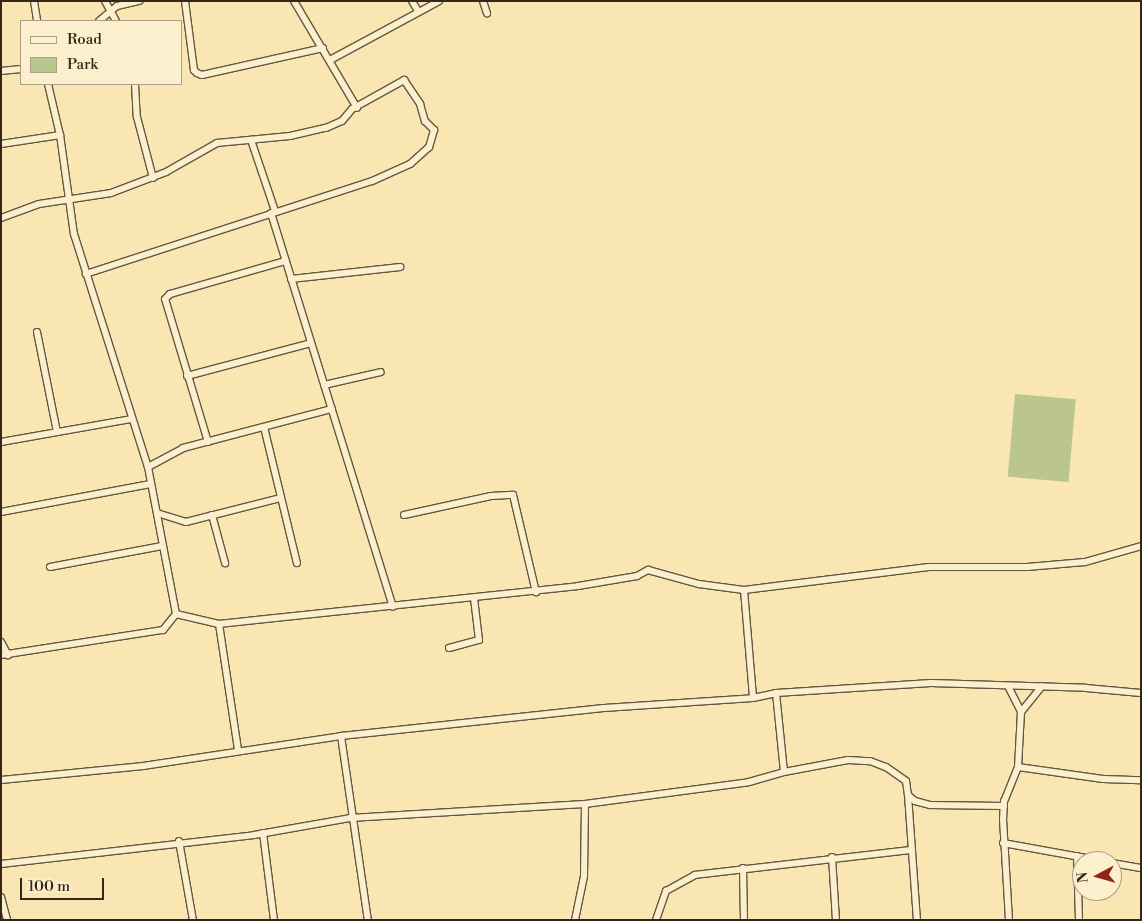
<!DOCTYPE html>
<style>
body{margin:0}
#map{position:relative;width:1142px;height:921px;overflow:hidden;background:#f9e6b3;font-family:"Libre Bodoni",serif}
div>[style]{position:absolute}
.green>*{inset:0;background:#bbc68e;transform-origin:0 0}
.roads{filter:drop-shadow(1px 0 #645740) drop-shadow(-1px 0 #645740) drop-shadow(0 1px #645740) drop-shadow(0 -1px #645740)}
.minor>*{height:6px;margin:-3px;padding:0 3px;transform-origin:3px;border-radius:3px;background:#fbefce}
span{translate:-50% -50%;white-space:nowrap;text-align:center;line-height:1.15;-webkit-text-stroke:4px #fbefce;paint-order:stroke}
.frame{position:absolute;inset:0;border:2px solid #332719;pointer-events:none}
.legend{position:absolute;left:20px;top:20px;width:162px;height:65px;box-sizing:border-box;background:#fbefce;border:1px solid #ab9f86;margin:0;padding:6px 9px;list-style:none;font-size:15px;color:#332719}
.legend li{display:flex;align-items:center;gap:10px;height:25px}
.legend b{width:25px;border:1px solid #ab9f86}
.north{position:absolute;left:1072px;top:851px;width:50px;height:50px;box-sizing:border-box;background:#fbefce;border:1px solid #ab9f86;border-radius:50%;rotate:264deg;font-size:14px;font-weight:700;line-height:20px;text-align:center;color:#332719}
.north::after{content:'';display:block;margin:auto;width:18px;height:22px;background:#8f2418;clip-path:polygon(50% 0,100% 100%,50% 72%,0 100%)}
.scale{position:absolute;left:20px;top:878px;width:84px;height:22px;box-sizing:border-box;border:2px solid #332719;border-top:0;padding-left:6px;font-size:15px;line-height:18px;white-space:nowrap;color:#332719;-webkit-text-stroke:4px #fbefce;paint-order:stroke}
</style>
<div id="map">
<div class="green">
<i style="left:1015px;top:394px;width:61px;height:83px;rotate:5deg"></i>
</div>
<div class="roads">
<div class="minor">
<i style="left:34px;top:1px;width:20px;rotate:81deg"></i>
<i style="left:105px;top:1px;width:23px;rotate:61deg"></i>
<i style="left:185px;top:1px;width:70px;rotate:82.6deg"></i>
<i style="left:194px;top:70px;width:4px;rotate:45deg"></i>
<i style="left:197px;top:73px;width:5px;rotate:22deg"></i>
<i style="left:202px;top:75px;width:124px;rotate:-12.6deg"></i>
<i style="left:294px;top:1px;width:124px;rotate:59.5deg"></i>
<i style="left:412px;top:1px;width:12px;rotate:59deg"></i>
<i style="left:483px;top:1px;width:13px;rotate:72deg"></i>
<i style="left:99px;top:21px;width:23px;rotate:-40deg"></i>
<i style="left:117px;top:6px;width:23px;rotate:-13deg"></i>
<i style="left:330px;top:60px;width:124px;rotate:-28.4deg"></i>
<i style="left:1px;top:71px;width:20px;rotate:-6deg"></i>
<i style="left:48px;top:84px;width:52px;rotate:76.8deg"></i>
<i style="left:60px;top:135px;width:100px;rotate:82deg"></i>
<i style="left:74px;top:234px;width:244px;rotate:72.4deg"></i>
<i style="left:148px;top:467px;width:150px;rotate:79.2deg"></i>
<i style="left:135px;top:84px;width:33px;rotate:87deg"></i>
<i style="left:137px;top:117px;width:63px;rotate:75.3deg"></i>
<i style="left:251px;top:140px;width:75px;rotate:71.3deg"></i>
<i style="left:1px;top:144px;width:60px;rotate:-8.7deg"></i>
<i style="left:271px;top:213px;width:412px;rotate:72.8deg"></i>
<i style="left:1px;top:218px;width:40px;rotate:-20.2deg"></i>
<i style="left:39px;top:204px;width:73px;rotate:-8.7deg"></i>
<i style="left:111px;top:193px;width:59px;rotate:-20.9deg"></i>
<i style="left:166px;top:172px;width:59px;rotate:-29.6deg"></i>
<i style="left:217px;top:143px;width:73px;rotate:-5.5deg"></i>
<i style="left:290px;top:136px;width:37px;rotate:-13deg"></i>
<i style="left:326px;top:128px;width:17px;rotate:-24deg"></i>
<i style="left:342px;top:121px;width:16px;rotate:-50deg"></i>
<i style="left:352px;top:109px;width:60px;rotate:-29.1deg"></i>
<i style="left:404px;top:80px;width:29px;rotate:56deg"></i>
<i style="left:420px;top:104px;width:18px;rotate:74deg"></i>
<i style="left:425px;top:121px;width:13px;rotate:45deg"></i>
<i style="left:434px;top:130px;width:18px;rotate:106deg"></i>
<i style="left:429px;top:147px;width:25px;rotate:138deg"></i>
<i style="left:410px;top:164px;width:42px;rotate:155.9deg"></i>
<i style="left:372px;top:181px;width:301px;rotate:162deg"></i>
<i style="left:291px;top:279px;width:110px;rotate:-6.3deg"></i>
<i style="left:37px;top:332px;width:102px;rotate:78.7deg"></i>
<i style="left:187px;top:376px;width:128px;rotate:-14.9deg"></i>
<i style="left:324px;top:385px;width:58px;rotate:-12.8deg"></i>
<i style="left:264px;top:427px;width:140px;rotate:76.4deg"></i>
<i style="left:1px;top:442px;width:133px;rotate:-10deg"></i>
<i style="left:208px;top:442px;width:149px;rotate:-106.7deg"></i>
<i style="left:165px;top:299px;width:7px;rotate:-45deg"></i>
<i style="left:170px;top:294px;width:120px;rotate:-16deg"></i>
<i style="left:148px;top:467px;width:40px;rotate:-28deg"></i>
<i style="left:183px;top:448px;width:154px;rotate:-14.7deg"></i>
<i style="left:1px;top:512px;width:152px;rotate:-10.6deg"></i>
<i style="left:157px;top:513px;width:30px;rotate:17deg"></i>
<i style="left:186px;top:522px;width:97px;rotate:-14.3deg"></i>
<i style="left:212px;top:515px;width:50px;rotate:74.8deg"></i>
<i style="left:404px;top:515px;width:89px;rotate:-12.3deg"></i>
<i style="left:491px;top:496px;width:22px;rotate:-3deg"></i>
<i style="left:513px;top:495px;width:100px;rotate:76.7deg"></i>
<i style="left:50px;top:567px;width:114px;rotate:-10.6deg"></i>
<i style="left:744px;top:590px;width:108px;rotate:85.2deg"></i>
<i style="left:219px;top:624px;width:126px;rotate:81.4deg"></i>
<i style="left:1px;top:642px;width:15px;rotate:62deg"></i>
<i style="left:449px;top:648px;width:31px;rotate:-15deg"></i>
<i style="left:479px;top:640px;width:42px;rotate:-96.8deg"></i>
<i style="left:1px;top:655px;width:164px;rotate:-8.8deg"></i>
<i style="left:163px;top:630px;width:21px;rotate:-51deg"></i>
<i style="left:176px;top:614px;width:44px;rotate:13.1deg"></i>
<i style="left:219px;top:624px;width:56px;rotate:-6.1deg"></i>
<i style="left:275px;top:618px;width:305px;rotate:-6deg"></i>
<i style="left:578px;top:586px;width:60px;rotate:-9.6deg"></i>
<i style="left:637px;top:576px;width:13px;rotate:-29deg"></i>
<i style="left:648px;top:570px;width:53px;rotate:15.4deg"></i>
<i style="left:699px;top:584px;width:45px;rotate:7.6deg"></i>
<i style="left:744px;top:590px;width:186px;rotate:-7.1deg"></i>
<i style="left:929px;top:567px;width:98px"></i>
<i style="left:1027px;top:567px;width:58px;rotate:-4.9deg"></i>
<i style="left:1085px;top:562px;width:58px;rotate:-15.9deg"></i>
<i style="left:1008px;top:686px;width:29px;rotate:63deg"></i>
<i style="left:1021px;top:712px;width:55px;rotate:93.1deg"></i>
<i style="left:1018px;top:767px;width:37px;rotate:112deg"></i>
<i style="left:1004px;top:801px;width:18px;rotate:93deg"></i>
<i style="left:1003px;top:819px;width:101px;rotate:86.6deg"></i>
<i style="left:776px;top:693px;width:79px;rotate:84.2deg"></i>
<i style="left:1021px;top:712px;width:33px;rotate:-51deg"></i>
<i style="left:341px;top:736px;width:186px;rotate:81.7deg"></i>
<i style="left:1018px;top:767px;width:86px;rotate:8deg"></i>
<i style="left:1103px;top:779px;width:38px;rotate:2deg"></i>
<i style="left:1px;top:780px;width:143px;rotate:-5.6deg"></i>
<i style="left:143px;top:766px;width:200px;rotate:-8.6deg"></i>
<i style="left:341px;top:736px;width:264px;rotate:-6.1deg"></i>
<i style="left:604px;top:708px;width:149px;rotate:-3.8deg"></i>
<i style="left:753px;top:698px;width:24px;rotate:-12deg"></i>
<i style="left:776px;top:693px;width:155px;rotate:-3.7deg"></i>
<i style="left:931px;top:683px;width:155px;rotate:1.8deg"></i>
<i style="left:1086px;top:688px;width:55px;rotate:5.2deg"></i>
<i style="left:908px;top:795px;width:125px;rotate:85.9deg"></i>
<i style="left:263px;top:833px;width:88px;rotate:82.8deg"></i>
<i style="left:179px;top:841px;width:80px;rotate:80deg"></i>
<i style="left:1003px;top:843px;width:101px;rotate:10.3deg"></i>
<i style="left:1077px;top:856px;width:64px;rotate:88.2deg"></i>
<i style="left:832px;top:857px;width:63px;rotate:86.4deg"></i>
<i style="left:1112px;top:863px;width:29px;rotate:10deg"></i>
<i style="left:1px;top:864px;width:255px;rotate:-6.5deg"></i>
<i style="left:254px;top:835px;width:97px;rotate:-10deg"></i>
<i style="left:350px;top:818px;width:235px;rotate:-3.4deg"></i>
<i style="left:585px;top:804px;width:165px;rotate:-7.6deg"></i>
<i style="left:749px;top:782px;width:36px;rotate:-16deg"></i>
<i style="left:784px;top:772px;width:65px;rotate:-10.6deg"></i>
<i style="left:848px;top:760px;width:22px;rotate:3deg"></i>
<i style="left:870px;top:761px;width:17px;rotate:21deg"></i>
<i style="left:886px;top:767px;width:24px;rotate:35deg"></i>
<i style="left:906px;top:781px;width:14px;rotate:82deg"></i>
<i style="left:908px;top:795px;width:9px;rotate:41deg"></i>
<i style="left:915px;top:801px;width:16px;rotate:15deg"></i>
<i style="left:930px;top:805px;width:74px;rotate:0.8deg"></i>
<i style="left:743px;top:868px;width:52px;rotate:88.9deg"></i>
<i style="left:1px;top:897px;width:24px;rotate:75deg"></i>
<i style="left:575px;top:920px;width:45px;rotate:-78.4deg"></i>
<i style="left:584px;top:876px;width:72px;rotate:-89.2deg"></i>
<i style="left:656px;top:920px;width:31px;rotate:-71deg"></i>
<i style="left:666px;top:891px;width:33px;rotate:-29deg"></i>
<i style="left:695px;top:875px;width:216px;rotate:-6.6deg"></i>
</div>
</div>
<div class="frame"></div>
<ul class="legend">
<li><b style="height:6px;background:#fbefce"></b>Road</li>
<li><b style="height:14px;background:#bbc68e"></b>Park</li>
</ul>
<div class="north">N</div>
<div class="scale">100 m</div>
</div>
